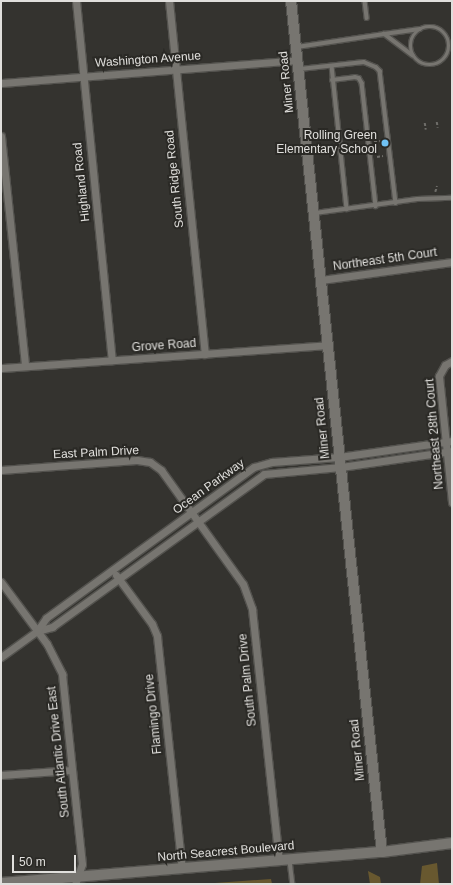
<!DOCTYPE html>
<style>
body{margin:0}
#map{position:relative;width:453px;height:885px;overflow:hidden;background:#34332f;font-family:Arial,sans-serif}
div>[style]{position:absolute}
.green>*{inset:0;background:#68582f}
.path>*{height:1.5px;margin-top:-0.75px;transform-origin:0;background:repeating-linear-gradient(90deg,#6e6d69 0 3px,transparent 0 5px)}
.roads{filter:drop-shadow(1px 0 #53524e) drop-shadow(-1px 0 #53524e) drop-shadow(0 1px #53524e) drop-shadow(0 -1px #53524e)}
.lane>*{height:3.5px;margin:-1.75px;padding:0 1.75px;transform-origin:1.75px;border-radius:1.75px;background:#777570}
.lane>.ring{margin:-1.75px;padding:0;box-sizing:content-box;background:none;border:3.5px solid #777570;border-radius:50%}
.street>*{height:7px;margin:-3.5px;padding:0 3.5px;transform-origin:3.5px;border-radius:3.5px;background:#777570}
.secondary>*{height:10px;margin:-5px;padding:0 5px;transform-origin:5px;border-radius:5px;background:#777570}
.dots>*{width:11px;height:11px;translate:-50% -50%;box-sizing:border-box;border:2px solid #2a2925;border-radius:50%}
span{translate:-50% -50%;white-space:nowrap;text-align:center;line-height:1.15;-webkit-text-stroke:4px #2a2925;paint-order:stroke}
.street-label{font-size:12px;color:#e0dfdc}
.poi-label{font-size:12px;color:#e0dfdc}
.right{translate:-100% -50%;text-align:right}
.frame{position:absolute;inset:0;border:2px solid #e0dfdc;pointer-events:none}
.scale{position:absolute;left:12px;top:855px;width:64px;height:18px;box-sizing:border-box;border:2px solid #e0dfdc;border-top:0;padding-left:5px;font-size:12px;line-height:14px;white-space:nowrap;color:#e0dfdc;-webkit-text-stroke:3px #2a2925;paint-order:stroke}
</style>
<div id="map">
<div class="green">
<i style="clip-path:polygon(437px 863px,439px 884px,420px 884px,422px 866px)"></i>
<i style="clip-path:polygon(368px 871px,380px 877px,381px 884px,370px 884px)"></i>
<i style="clip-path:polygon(271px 879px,272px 884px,201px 884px)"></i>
</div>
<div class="path">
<i style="left:437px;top:122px;width:6px;rotate:81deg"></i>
<i style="left:425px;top:123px;width:7px;rotate:82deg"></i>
<i style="left:374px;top:142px;width:7px;rotate:-8deg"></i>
<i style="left:377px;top:157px;width:6px;rotate:-9deg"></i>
<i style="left:435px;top:192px;width:6px;rotate:-72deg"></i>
</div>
<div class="roads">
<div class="lane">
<i style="left:365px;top:1px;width:17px;rotate:83deg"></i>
<i class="ring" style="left:411px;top:27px;width:34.5px;height:34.5px"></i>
<i style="left:297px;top:47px;width:88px;rotate:-8.5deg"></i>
<i style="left:413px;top:56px;width:36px;rotate:-143deg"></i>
<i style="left:384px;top:34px;width:36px;rotate:-8deg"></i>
<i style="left:332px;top:66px;width:144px;rotate:84deg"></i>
<i style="left:300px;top:69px;width:64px;rotate:-6.2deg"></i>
<i style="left:364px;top:62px;width:13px;rotate:23deg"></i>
<i style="left:376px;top:67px;width:6px;rotate:45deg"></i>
<i style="left:380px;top:71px;width:133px;rotate:83.1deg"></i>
<i style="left:332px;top:80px;width:23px;rotate:-7deg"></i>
<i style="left:355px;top:77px;width:4px;rotate:14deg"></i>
<i style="left:359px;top:78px;width:6px;rotate:59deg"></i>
<i style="left:362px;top:83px;width:124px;rotate:83.5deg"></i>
<i style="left:315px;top:213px;width:103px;rotate:-7.8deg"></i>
<i style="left:417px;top:199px;width:35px;rotate:-2deg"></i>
<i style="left:290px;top:861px;width:23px;rotate:83deg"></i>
</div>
<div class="street">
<i style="left:76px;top:1px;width:361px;rotate:84.3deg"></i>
<i style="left:169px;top:1px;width:355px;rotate:84.2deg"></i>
<i style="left:1px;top:83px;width:298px;rotate:-4.4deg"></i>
<i style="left:1px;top:136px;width:231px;rotate:84deg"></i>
<i style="left:321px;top:280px;width:132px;rotate:-7.8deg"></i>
<i style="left:452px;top:361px;width:8px;rotate:150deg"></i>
<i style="left:445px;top:365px;width:13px;rotate:119deg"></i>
<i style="left:439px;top:376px;width:127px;rotate:84.1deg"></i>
<i style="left:1px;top:368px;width:328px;rotate:-4deg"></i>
<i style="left:1px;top:470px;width:136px;rotate:-4.2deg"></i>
<i style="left:137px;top:460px;width:13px;rotate:9deg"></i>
<i style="left:150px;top:462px;width:14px;rotate:36deg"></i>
<i style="left:161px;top:470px;width:140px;rotate:54.3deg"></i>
<i style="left:243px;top:584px;width:27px;rotate:70deg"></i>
<i style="left:252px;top:609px;width:253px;rotate:83.9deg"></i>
<i style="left:116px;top:575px;width:61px;rotate:53.7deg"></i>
<i style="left:152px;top:624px;width:13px;rotate:67deg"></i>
<i style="left:157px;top:636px;width:234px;rotate:83.9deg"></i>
<i style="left:1px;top:582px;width:77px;rotate:53.4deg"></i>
<i style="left:47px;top:644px;width:34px;rotate:63deg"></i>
<i style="left:62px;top:674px;width:191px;rotate:84deg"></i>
<i style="left:82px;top:864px;width:21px;rotate:109deg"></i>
<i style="left:37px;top:631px;width:16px;rotate:-15deg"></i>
<i style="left:52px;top:627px;width:261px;rotate:-35.8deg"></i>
<i style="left:264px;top:474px;width:77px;rotate:-5.2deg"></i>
<i style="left:341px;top:467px;width:112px;rotate:-8.2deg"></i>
<i style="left:1px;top:657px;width:44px;rotate:-35.8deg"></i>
<i style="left:37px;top:631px;width:16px;rotate:-55deg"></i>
<i style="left:46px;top:618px;width:257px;rotate:-36deg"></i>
<i style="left:254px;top:467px;width:19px;rotate:-16deg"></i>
<i style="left:272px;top:462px;width:67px;rotate:-4.3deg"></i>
<i style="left:339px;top:457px;width:114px;rotate:-8.1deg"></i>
<i style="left:1px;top:775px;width:71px;rotate:-4deg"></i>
</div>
<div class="secondary">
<i style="left:291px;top:1px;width:856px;rotate:83.9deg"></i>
<i style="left:1px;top:883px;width:382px;rotate:-4.7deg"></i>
<i style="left:382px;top:852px;width:71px;rotate:-7.3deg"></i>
</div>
</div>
<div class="dots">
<i style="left:385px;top:143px;background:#70c2f4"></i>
</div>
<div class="street-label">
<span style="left:148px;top:60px;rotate:-4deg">Washington Avenue</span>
<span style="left:287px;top:82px;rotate:-96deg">Miner Road</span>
<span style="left:175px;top:179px;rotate:-96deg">South Ridge Road</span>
<span style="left:82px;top:182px;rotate:-96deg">Highland Road</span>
<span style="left:385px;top:260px;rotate:-8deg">Northeast 5th Court</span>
<span style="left:164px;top:346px;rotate:-4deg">Grove Road</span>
<span style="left:323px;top:428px;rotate:-96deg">Miner Road</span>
<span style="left:435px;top:434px;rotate:-95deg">Northeast 28th Court</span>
<span style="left:96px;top:453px;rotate:-3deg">East Palm Drive</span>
<span style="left:209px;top:487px;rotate:-36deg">Ocean Parkway</span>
<span style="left:248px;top:680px;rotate:-96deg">South Palm Drive</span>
<span style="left:154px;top:714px;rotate:-96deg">Flamingo Drive</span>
<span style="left:358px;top:750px;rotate:-96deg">Miner Road</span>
<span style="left:59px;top:752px;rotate:-96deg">South Atlantic Drive East</span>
<span style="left:226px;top:852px;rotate:-5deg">North Seacrest Boulevard</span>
</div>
<div class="poi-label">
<span class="right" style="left:377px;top:143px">Rolling Green<br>Elementary School</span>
</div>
<div class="frame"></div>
<div class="scale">50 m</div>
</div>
